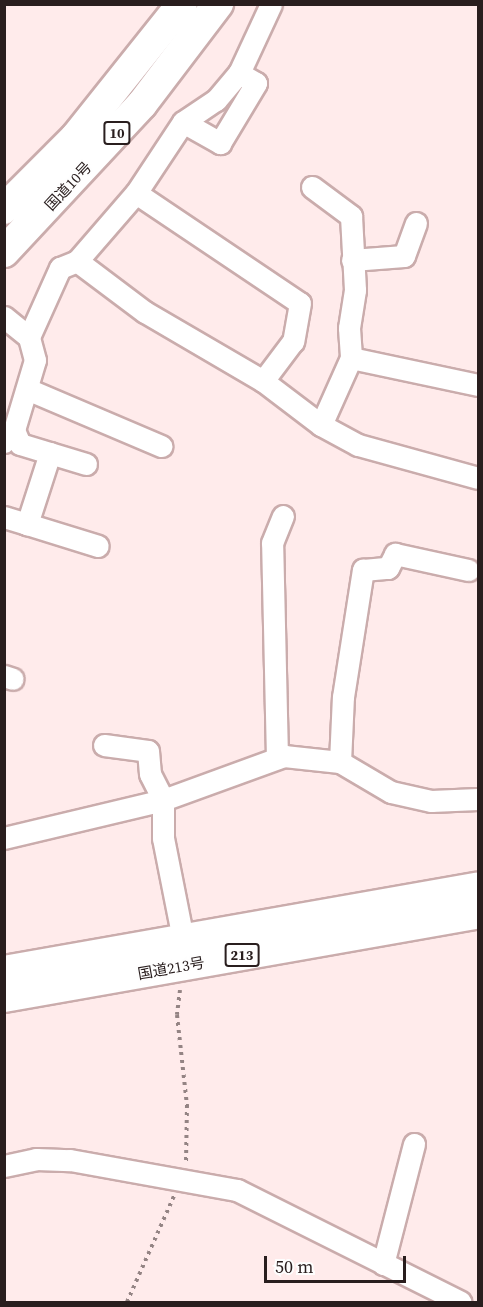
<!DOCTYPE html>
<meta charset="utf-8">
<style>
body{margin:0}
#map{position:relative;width:483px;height:1307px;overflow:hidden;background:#ffebeb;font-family:"Source Serif 4","Noto Sans JP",serif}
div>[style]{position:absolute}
.path>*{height:4px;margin-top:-2px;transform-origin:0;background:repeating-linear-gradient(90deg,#948484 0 3px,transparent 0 7.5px)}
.roads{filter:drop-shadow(2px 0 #caacac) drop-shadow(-2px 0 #caacac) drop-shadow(0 2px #caacac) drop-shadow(0 -2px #caacac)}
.minor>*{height:21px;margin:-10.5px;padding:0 10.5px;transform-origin:10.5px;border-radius:10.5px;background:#fff}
.highway>*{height:30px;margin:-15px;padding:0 15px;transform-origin:15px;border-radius:15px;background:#fff}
span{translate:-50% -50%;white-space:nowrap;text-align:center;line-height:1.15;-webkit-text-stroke:4.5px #fefefe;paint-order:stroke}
.shield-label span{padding:2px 4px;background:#fefefe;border:2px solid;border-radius:4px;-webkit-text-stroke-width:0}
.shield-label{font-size:14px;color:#291e1e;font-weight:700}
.street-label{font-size:15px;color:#291e1e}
.frame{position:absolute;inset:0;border:6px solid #291e1e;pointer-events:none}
.scale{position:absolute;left:264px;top:1256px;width:142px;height:27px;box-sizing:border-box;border:3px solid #291e1e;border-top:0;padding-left:8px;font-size:18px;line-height:21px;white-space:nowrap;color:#291e1e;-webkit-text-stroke:4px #fefefe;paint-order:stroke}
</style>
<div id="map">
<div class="path">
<i style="left:180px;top:990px;width:25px;rotate:97deg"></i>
<i style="left:177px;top:1015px;width:91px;rotate:83.7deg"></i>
<i style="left:187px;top:1105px;width:57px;rotate:91deg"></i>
<i style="left:127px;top:1302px;width:116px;rotate:-66.1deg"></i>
</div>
<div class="roads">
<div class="minor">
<i style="left:183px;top:122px;width:43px;rotate:29.6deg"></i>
<i style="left:220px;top:143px;width:70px;rotate:-59deg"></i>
<i style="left:256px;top:83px;width:20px;rotate:-150deg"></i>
<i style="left:312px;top:187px;width:49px;rotate:36.6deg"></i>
<i style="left:351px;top:216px;width:74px;rotate:86.9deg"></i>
<i style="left:355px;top:290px;width:38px;rotate:99deg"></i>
<i style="left:349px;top:328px;width:30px;rotate:86deg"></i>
<i style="left:136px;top:193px;width:197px;rotate:33.9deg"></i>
<i style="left:300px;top:303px;width:39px;rotate:100deg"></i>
<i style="left:293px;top:341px;width:50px;rotate:126.9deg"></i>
<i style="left:352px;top:260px;width:52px;rotate:-4.4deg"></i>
<i style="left:404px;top:256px;width:35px;rotate:-70deg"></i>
<i style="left:77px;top:261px;width:90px;rotate:-49.1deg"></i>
<i style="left:136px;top:193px;width:85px;rotate:-56.5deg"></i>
<i style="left:183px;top:122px;width:40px;rotate:-34deg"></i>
<i style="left:216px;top:100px;width:35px;rotate:-50deg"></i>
<i style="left:239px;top:73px;width:76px;rotate:-65.1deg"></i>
<i style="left:4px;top:317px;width:32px;rotate:39deg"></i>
<i style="left:29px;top:337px;width:76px;rotate:-65.8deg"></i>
<i style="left:60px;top:268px;width:18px;rotate:-22deg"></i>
<i style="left:77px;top:261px;width:85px;rotate:36.9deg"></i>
<i style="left:145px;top:312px;width:137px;rotate:30.3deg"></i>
<i style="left:263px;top:381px;width:73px;rotate:37.2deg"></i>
<i style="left:321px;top:425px;width:42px;rotate:28.4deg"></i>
<i style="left:358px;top:445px;width:124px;rotate:15.4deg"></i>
<i style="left:27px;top:389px;width:146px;rotate:23deg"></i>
<i style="left:321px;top:425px;width:73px;rotate:-65.9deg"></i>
<i style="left:351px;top:358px;width:130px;rotate:12deg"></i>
<i style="left:14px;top:430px;width:15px;rotate:67deg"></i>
<i style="left:20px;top:444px;width:69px;rotate:16.9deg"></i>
<i style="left:4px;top:442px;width:16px;rotate:-50deg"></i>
<i style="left:14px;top:430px;width:73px;rotate:-73.3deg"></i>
<i style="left:35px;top:360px;width:24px;rotate:-105deg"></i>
<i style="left:50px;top:453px;width:75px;rotate:107.9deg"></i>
<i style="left:27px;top:524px;width:74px;rotate:17.2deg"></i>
<i style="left:4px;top:517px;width:24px;rotate:17deg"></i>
<i style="left:4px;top:676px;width:9px;rotate:18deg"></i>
<i style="left:104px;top:745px;width:44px;rotate:7.8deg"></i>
<i style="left:148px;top:751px;width:23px;rotate:85deg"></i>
<i style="left:150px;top:774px;width:29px;rotate:63deg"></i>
<i style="left:163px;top:800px;width:38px;rotate:90deg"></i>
<i style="left:163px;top:838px;width:103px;rotate:78.8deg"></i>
<i style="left:277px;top:758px;width:215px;rotate:-91.3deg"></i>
<i style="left:272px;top:543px;width:29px;rotate:-68deg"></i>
<i style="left:340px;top:762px;width:65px;rotate:-87.4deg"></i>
<i style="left:343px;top:697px;width:129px;rotate:-81.1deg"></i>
<i style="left:363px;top:570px;width:25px;rotate:-5deg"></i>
<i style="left:388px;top:568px;width:16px;rotate:-63deg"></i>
<i style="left:395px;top:554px;width:75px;rotate:12.4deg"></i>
<i style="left:4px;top:838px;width:163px;rotate:-13.4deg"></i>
<i style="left:163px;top:800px;width:129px;rotate:-20deg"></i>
<i style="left:284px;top:756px;width:56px;rotate:6.1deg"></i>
<i style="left:340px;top:762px;width:59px;rotate:30.5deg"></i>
<i style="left:391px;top:792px;width:41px;rotate:12.7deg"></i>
<i style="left:431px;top:801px;width:47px;rotate:-2.4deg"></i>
<i style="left:4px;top:1166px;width:33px;rotate:-12deg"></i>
<i style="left:36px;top:1159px;width:34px;rotate:2deg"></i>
<i style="left:70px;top:1160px;width:170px;rotate:10.2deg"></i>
<i style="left:237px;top:1190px;width:250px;rotate:26.6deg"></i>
<i style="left:383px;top:1264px;width:124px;rotate:-75.5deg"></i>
</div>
<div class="highway">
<i style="left:4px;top:209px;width:100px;rotate:-45deg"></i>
<i style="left:75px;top:138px;width:171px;rotate:-51.4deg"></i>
<i style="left:4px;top:252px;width:202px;rotate:-47deg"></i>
<i style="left:142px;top:104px;width:126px;rotate:-52.8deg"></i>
<i style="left:4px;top:971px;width:481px;rotate:-10deg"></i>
<i style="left:4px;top:997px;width:481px;rotate:-10deg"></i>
</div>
</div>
<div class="shield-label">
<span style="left:117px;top:133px">10</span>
<span style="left:242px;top:955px">213</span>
</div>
<div class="street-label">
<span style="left:68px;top:186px;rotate:-47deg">国道10号</span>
<span style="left:171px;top:968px;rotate:-10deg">国道213号</span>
</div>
<div class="frame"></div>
<div class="scale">50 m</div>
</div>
